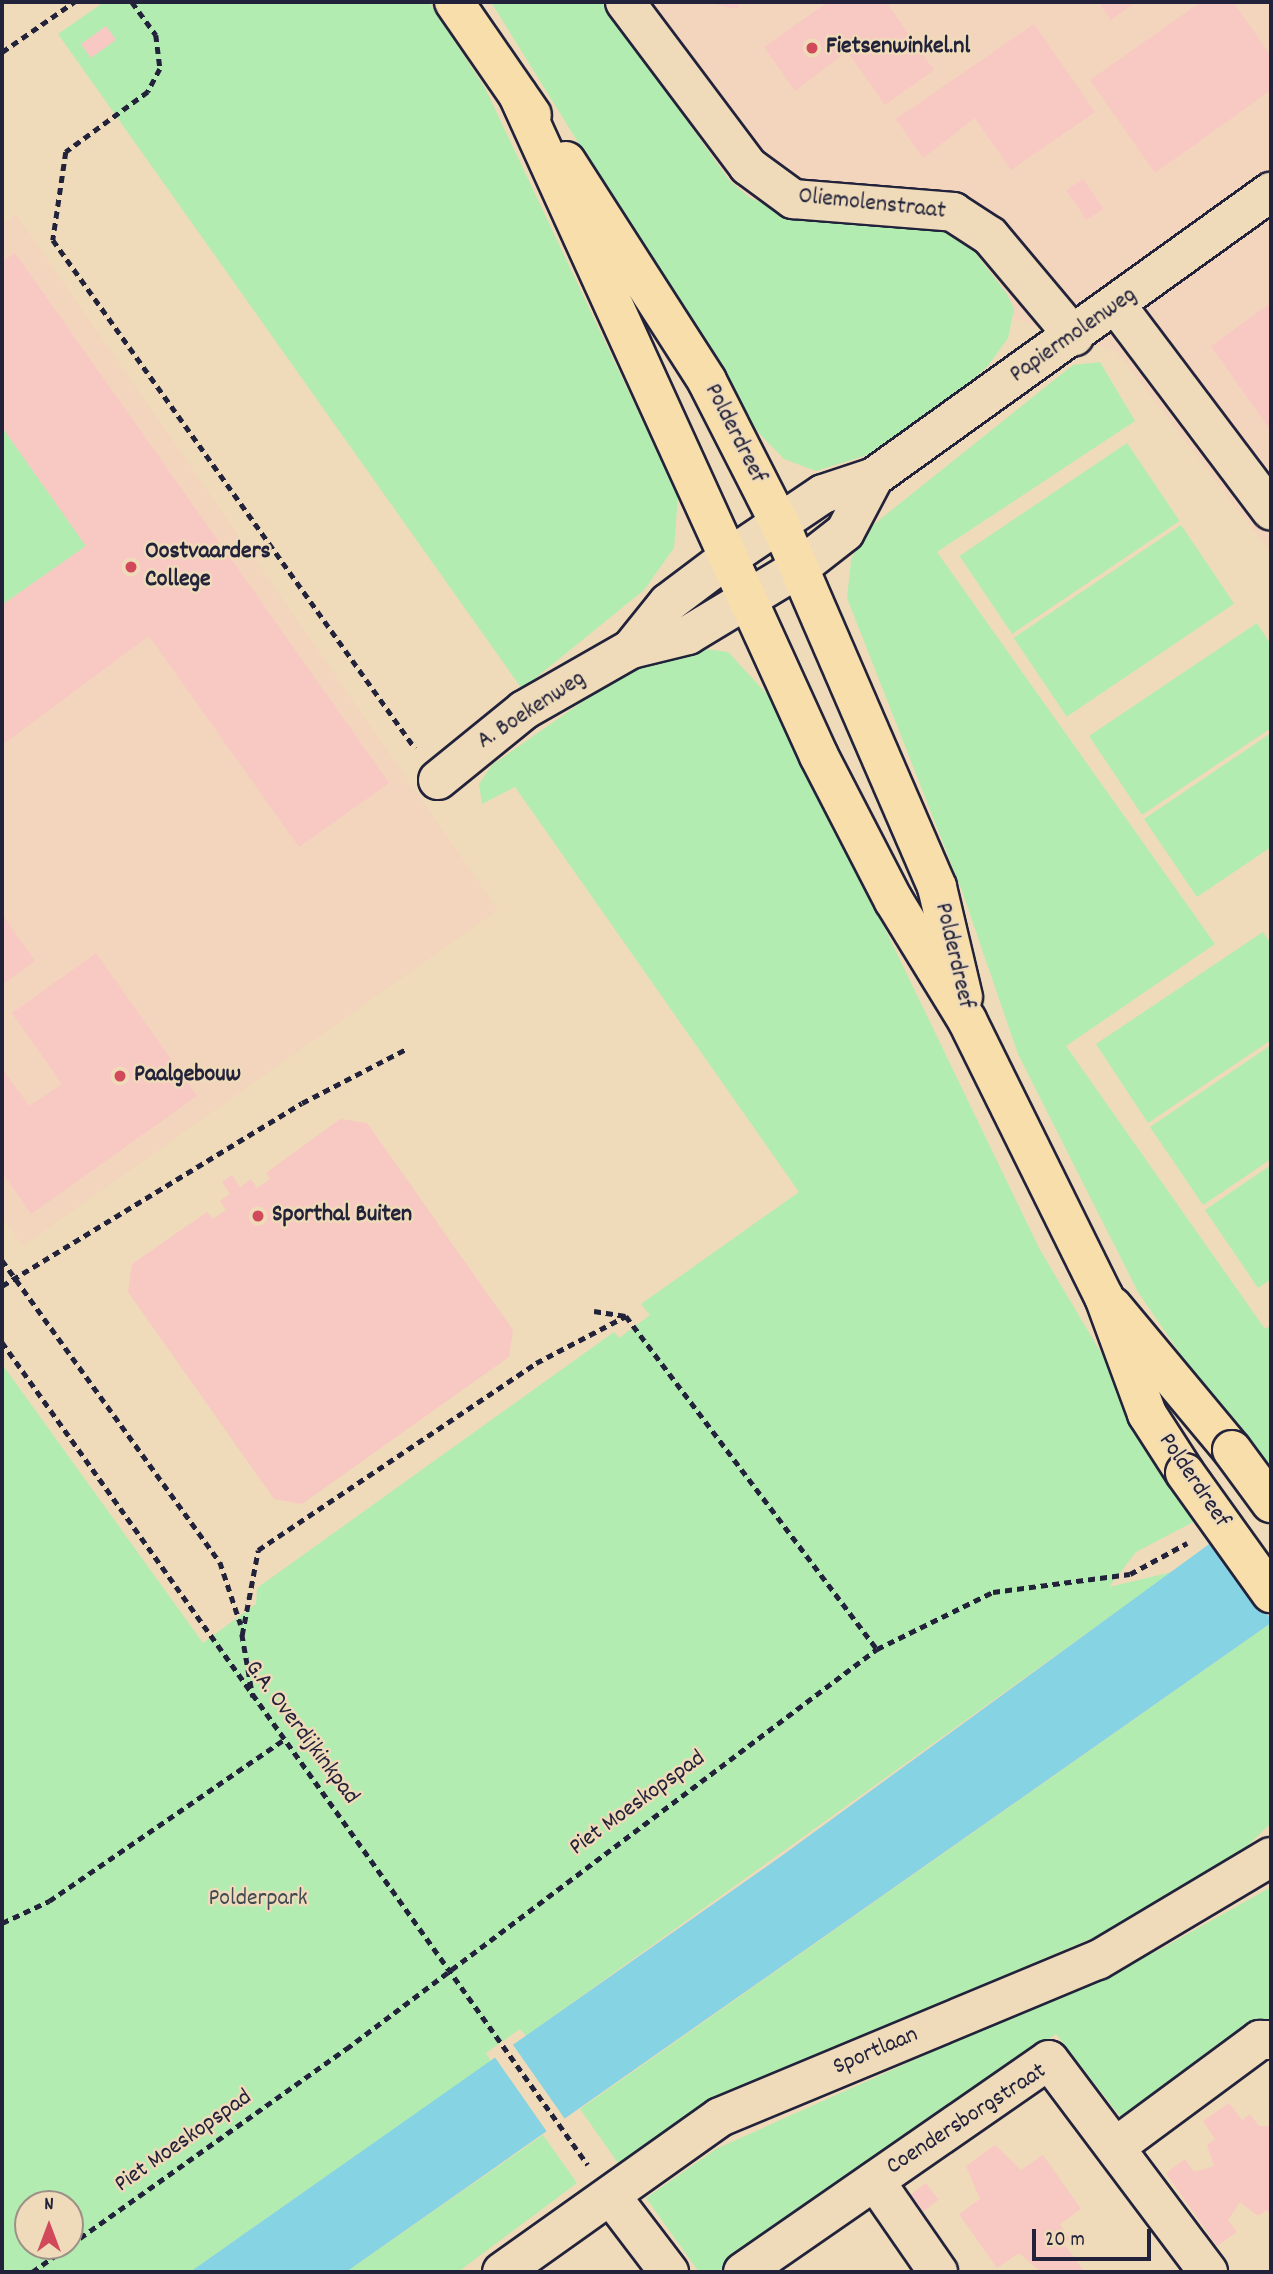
<!DOCTYPE html>
<style>
body{margin:0}
#map{position:relative;width:1273px;height:2274px;overflow:hidden;background:#efdbb9;font-family:Dekko,sans-serif}
div>[style]{position:absolute}
.built>*{inset:0;background:#f2d5bc}
.green>*{inset:0;background:#b2ecb1;transform-origin:0 0}
.water>*{inset:0;background:#86d3e4}
.pier>*{inset:0;background:#efdbb9;transform-origin:0 0}
.building>*{inset:0;background:#f8c8c3;transform-origin:0 0}
.path>*{height:4.5px;margin-top:-2.25px;transform-origin:0;background:repeating-linear-gradient(90deg,#22223b 0 7px,transparent 0 12px)}
.roads{filter:drop-shadow(2px 0 #22223b) drop-shadow(-2px 0 #22223b) drop-shadow(0 2px #22223b) drop-shadow(0 -2px #22223b)}
.minor>*{height:38px;margin:-19px;padding:0 19px;transform-origin:19px;border-radius:19px;background:#efdbb9}
.major>*{height:38px;margin:-19px;padding:0 19px;transform-origin:19px;border-radius:19px;background:#f8deab}
.bridges{filter:drop-shadow(2px 0 #22223b) drop-shadow(-2px 0 #22223b) drop-shadow(0 2px #22223b) drop-shadow(0 -2px #22223b)}
.major-bridge>*{height:38px;margin:-19px;padding:0 19px;transform-origin:19px;border-radius:19px;background:#f8deab}
.dots>*{width:19px;height:19px;translate:-50% -50%;box-sizing:border-box;border:4px solid #efdbb9;border-radius:50%}
span{translate:-50% -50%;white-space:nowrap;text-align:center;line-height:1.15;-webkit-text-stroke:5px #efdbb9;paint-order:stroke}
.poi-label{font-size:24px;color:#22223b;font-weight:700}
.left{translate:0 -50%;text-align:left}
.street-label{font-size:24px;color:#22223b}
.park-label{font-size:24px;color:#3f4a53}
.frame{position:absolute;inset:0;border:4px solid #22223b;pointer-events:none}
.north{position:absolute;left:14px;top:2190px;width:70px;height:70px;box-sizing:border-box;background:#efdbb9;border:2px solid #9d9187;border-radius:50%;rotate:0deg;font-size:19px;font-weight:700;line-height:28px;text-align:center;color:#22223b}
.north::after{content:'';display:block;margin:auto;width:24px;height:32px;background:#d1495b;clip-path:polygon(50% 0,100% 100%,50% 72%,0 100%)}
.scale{position:absolute;left:1032px;top:2229px;width:119px;height:32px;box-sizing:border-box;border:4px solid #22223b;border-top:0;padding-left:9px;font-size:21px;line-height:24px;white-space:nowrap;color:#22223b;-webkit-text-stroke:5px #efdbb9;paint-order:stroke}
</style>
<div id="map">
<div class="built">
<i style="clip-path:polygon(551px 2px,1271px 2px,1271px 553px,1117px 352px,705px 218px)"></i>
<i style="clip-path:polygon(16px 214px,498px 910px,23px 1246px,2px 1217px,2px 224px)"></i>
</div>
<div class="green">
<i style="clip-path:polygon(104px 2px,429px 2px,485px 88px,678px 496px,674px 548px,644px 590px,522px 689px,58px 34px)"></i>
<i style="clip-path:polygon(491px 2px,602px 2px,729px 180px,749px 197px,781px 212px,947px 229px,966px 241px,1007px 294px,1014px 309px,1008px 338px,987px 367px,936px 410px,867px 455px,816px 471px,784px 459px,758px 432px)"></i>
<i style="clip-path:polygon(1100px 362px,1135px 421px,937px 552px,1215px 944px,1066px 1046px,1265px 1329px,1271px 1325px,1271px 1461px,1260px 1470px,1138px 1292px,1018px 1054px,962px 891px,847px 598px,851px 560px,863px 533px,1073px 365px)"></i>
<i style="clip-path:polygon(2px 427px,86px 546px,2px 605px)"></i>
<i style="left:1127px;top:443px;width:94px;height:202px;rotate:56deg"></i>
<i style="left:1181px;top:525px;width:95px;height:202px;rotate:56deg"></i>
<i style="clip-path:polygon(1257px 623px,1271px 645px,1271px 728px,1142px 815px,1089px 736px)"></i>
<i style="clip-path:polygon(evenodd,699px 648px,728px 652px,777px 705px,1039px 1248px,1199px 1519px,1136px 1552px,1109px 1587px,1172px 1572px,526px 2036px,520px 2029px,486px 2053px,491px 2061px,190px 2272px,2px 2272px,2px 1364px,203px 1643px,256px 1604px,257px 1588px,614px 1332px,619px 1338px,650px 1315px,641px 1304px,799px 1192px,515px 787px,482px 804px,479px 784px,492px 765px,632px 667px,699px 648px,28px 2204px,70px 2204px,70px 2246px,28px 2246px,28px 2204px)"></i>
<i style="clip-path:polygon(1271px 733px,1271px 847px,1197px 897px,1144px 819px)"></i>
<i style="clip-path:polygon(1263px 932px,1271px 944px,1271px 1040px,1148px 1123px,1096px 1044px)"></i>
<i style="clip-path:polygon(1271px 1045px,1271px 1159px,1203px 1205px,1150px 1127px)"></i>
<i style="clip-path:polygon(1271px 1165px,1271px 1279px,1258px 1288px,1205px 1210px)"></i>
<i style="clip-path:polygon(1271px 1623px,1271px 1823px,1231px 1862px,1127px 1923px,740px 2089px,618px 2163px,580px 2109px)"></i>
<i style="clip-path:polygon(1271px 1887px,1271px 2021px,1254px 2024px,1122px 2119px,1056px 2034px,720px 2272px,699px 2272px,646px 2198px,716px 2149px,1159px 1950px)"></i>
<i style="clip-path:polygon(543px 2135px,577px 2183px,458px 2272px,346px 2272px)"></i>
</div>
<div class="water">
<i style="clip-path:polygon(1271px 1499px,1271px 1623px,346px 2272px,190px 2272px,780px 1857px)"></i>
</div>
<div class="pier">
<i style="clip-path:polygon(1271px 1496px,1271px 1620px,1213px 1538px)"></i>
<i style="left:511px;top:2042px;width:98px;height:22px;rotate:55deg"></i>
</div>
<div class="building">
<i style="clip-path:polygon(703px 2px,739px 2px,738px 9px)"></i>
<i style="clip-path:polygon(828px 2px,886px 2px,934px 70px,885px 105px,847px 51px,795px 91px,764px 47px)"></i>
<i style="clip-path:polygon(1098px 2px,1136px 2px,1111px 20px)"></i>
<i style="clip-path:polygon(1201px 2px,1233px 2px,1271px 56px,1271px 90px,1155px 173px,1090px 80px)"></i>
<i style="clip-path:polygon(1034px 24px,1095px 112px,1011px 170px,975px 118px,923px 158px,896px 119px)"></i>
<i style="left:106px;top:26px;width:17px;height:31px;rotate:54deg"></i>
<i style="left:1083px;top:179px;width:36px;height:20px;rotate:56deg"></i>
<i style="clip-path:polygon(15px 253px,389px 783px,299px 847px,149px 636px,2px 745px,2px 605px,86px 546px,2px 427px,2px 262px)"></i>
<i style="clip-path:polygon(1271px 303px,1271px 431px,1211px 346px)"></i>
<i style="clip-path:polygon(2px 914px,35px 961px,2px 985px)"></i>
<i style="clip-path:polygon(96px 953px,197px 1096px,31px 1214px,2px 1172px,2px 1068px,29px 1106px,62px 1084px,12px 1013px)"></i>
<i style="clip-path:polygon(340px 1119px,367px 1123px,513px 1330px,509px 1357px,302px 1504px,274px 1499px,128px 1292px,132px 1264px,207px 1212px,213px 1219px,226px 1210px,220px 1201px,230px 1194px,222px 1182px,232px 1175px,240px 1187px,251px 1179px,257px 1188px,270px 1179px,266px 1173px)"></i>
<i style="clip-path:polygon(1229px 2103px,1242px 2120px,1250px 2114px,1259px 2126px,1271px 2126px,1271px 2217px,1267px 2210px,1258px 2216px,1240px 2202px,1228px 2220px,1237px 2232px,1217px 2246px,1166px 2173px,1185px 2159px,1194px 2172px,1214px 2166px,1207px 2145px,1215px 2139px,1203px 2121px)"></i>
<i style="clip-path:polygon(995px 2145px,1021px 2170px,1043px 2155px,1081px 2209px,1060px 2224px,1070px 2239px,1064px 2244px,1084px 2271px,1093px 2272px,1041px 2272px,1019px 2253px,997px 2268px,959px 2214px,980px 2199px,966px 2166px)"></i>
<i style="left:926px;top:2183px;width:21px;height:19px;rotate:53deg"></i>
</div>
<div class="path">
<i style="left:132px;top:2px;width:41px;rotate:54deg"></i>
<i style="left:156px;top:35px;width:34px;rotate:83deg"></i>
<i style="left:160px;top:69px;width:26px;rotate:118deg"></i>
<i style="left:148px;top:92px;width:102px;rotate:143.8deg"></i>
<i style="left:66px;top:152px;width:89px;rotate:98.4deg"></i>
<i style="left:53px;top:240px;width:624px;rotate:54.53deg"></i>
<i style="left:2px;top:52px;width:88px;rotate:-34.8deg"></i>
<i style="left:2px;top:1260px;width:372px;rotate:54.2deg"></i>
<i style="left:220px;top:1562px;width:66px;rotate:71.6deg"></i>
<i style="left:2px;top:1286px;width:351px;rotate:-31.4deg"></i>
<i style="left:302px;top:1103px;width:117px;rotate:-27.4deg"></i>
<i style="left:594px;top:1311px;width:32px;rotate:9deg"></i>
<i style="left:626px;top:1316px;width:417px;rotate:53deg"></i>
<i style="left:2px;top:1342px;width:1010px;rotate:54.55deg"></i>
<i style="left:242px;top:1634px;width:64px;rotate:80.1deg"></i>
<i style="left:242px;top:1635px;width:86px;rotate:-79.3deg"></i>
<i style="left:258px;top:1550px;width:335px;rotate:-33.9deg"></i>
<i style="left:536px;top:1363px;width:102px;rotate:-27.6deg"></i>
<i style="left:2px;top:1923px;width:52px;rotate:-25.1deg"></i>
<i style="left:49px;top:1901px;width:286px;rotate:-34.5deg"></i>
<i style="left:70px;top:2245px;width:339px;rotate:-35.4deg"></i>
<i style="left:346px;top:2049px;width:665px;rotate:-36.99deg"></i>
<i style="left:877px;top:1649px;width:129px;rotate:-26.2deg"></i>
<i style="left:993px;top:1592px;width:138px;rotate:-7.5deg"></i>
<i style="left:1130px;top:1574px;width:65px;rotate:-28.5deg"></i>
<i style="left:32px;top:2272px;width:45px;rotate:-35.1deg"></i>
</div>
<div class="roads">
<div class="minor">
<i style="left:625px;top:2px;width:205px;rotate:53.1deg"></i>
<i style="left:748px;top:166px;width:56px;rotate:36.3deg"></i>
<i style="left:793px;top:199px;width:161px;rotate:4.6deg"></i>
<i style="left:953px;top:212px;width:44px;rotate:33deg"></i>
<i style="left:990px;top:236px;width:131px;rotate:50deg"></i>
<i style="left:1117px;top:306px;width:256px;rotate:53deg"></i>
<i style="left:631px;top:649px;width:59px;rotate:-51.2deg"></i>
<i style="left:668px;top:603px;width:71px;rotate:-37deg"></i>
<i style="left:725px;top:560px;width:118px;rotate:-34deg"></i>
<i style="left:823px;top:494px;width:54px;rotate:-18.4deg"></i>
<i style="left:874px;top:477px;width:489px;rotate:-35.7deg"></i>
<i style="left:438px;top:780px;width:111px;rotate:-39.1deg"></i>
<i style="left:524px;top:710px;width:123px;rotate:-29.7deg"></i>
<i style="left:631px;top:649px;width:59px;rotate:-13.8deg"></i>
<i style="left:688px;top:635px;width:130px;rotate:-31.1deg"></i>
<i style="left:799px;top:568px;width:58px;rotate:-38deg"></i>
<i style="left:845px;top:532px;width:62px;rotate:-62.2deg"></i>
<i style="left:1118px;top:2145px;width:177px;rotate:-36.5deg"></i>
<i style="left:1260px;top:2040px;width:11px"></i>
<i style="left:875px;top:2181px;width:111px;rotate:55.3deg"></i>
<i style="left:611px;top:2196px;width:96px;rotate:52.7deg"></i>
<i style="left:502px;top:2272px;width:267px;rotate:-35.4deg"></i>
<i style="left:720px;top:2117px;width:409px;rotate:-22.6deg"></i>
<i style="left:1098px;top:1960px;width:201px;rotate:-30.8deg"></i>
<i style="left:743px;top:2272px;width:372px;rotate:-34.7deg"></i>
<i style="left:1049px;top:2060px;width:265px;rotate:53.1deg"></i>
</div>
<div class="major">
<i style="left:454px;top:2px;width:137px;rotate:55.4deg"></i>
<i style="left:518px;top:95px;width:726px;rotate:65.52deg"></i>
<i style="left:819px;top:756px;width:163px;rotate:62.7deg"></i>
<i style="left:894px;top:901px;width:140px;rotate:58.5deg"></i>
<i style="left:967px;top:1020px;width:309px;rotate:63.7deg"></i>
<i style="left:1104px;top:1297px;width:125px;rotate:69.8deg"></i>
<i style="left:1147px;top:1414px;width:70px;rotate:57.2deg"></i>
<i style="left:566px;top:161px;width:261px;rotate:57.3deg"></i>
<i style="left:707px;top:381px;width:161px;rotate:63deg"></i>
<i style="left:780px;top:524px;width:395px;rotate:66.6deg"></i>
<i style="left:937px;top:887px;width:113px;rotate:76.7deg"></i>
<i style="left:1112px;top:1306px;width:187px;rotate:50.2deg"></i>
</div>
</div>
<div class="bridges">
<div class="major-bridge">
<i style="left:1232px;top:1450px;width:66px;rotate:53.7deg"></i>
<i style="left:1185px;top:1473px;width:148px;rotate:54.4deg"></i>
</div>
</div>
<div class="dots">
<i style="left:812px;top:48px;background:#d1495b"></i>
<i style="left:131px;top:567px;background:#d1495b"></i>
<i style="left:120px;top:1076px;background:#d1495b"></i>
<i style="left:258px;top:1216px;background:#d1495b"></i>
</div>
<div class="poi-label">
<span class="left" style="left:826px;top:48px">Fietsenwinkel.nl</span>
<span class="left" style="left:145px;top:567px">Oostvaarders<br>College</span>
<span class="left" style="left:134px;top:1076px">Paalgebouw</span>
<span class="left" style="left:272px;top:1216px">Sporthal Buiten</span>
</div>
<div class="street-label">
<span style="left:872px;top:205px;rotate:6deg">Oliemolenstraat</span>
<span style="left:1074px;top:336px;rotate:-35deg">Papiermolenweg</span>
<span style="left:734px;top:434px;rotate:63deg">Polderdreef</span>
<span style="left:532px;top:711px;rotate:-33deg">A. Boekenweg</span>
<span style="left:953px;top:956px;rotate:77deg">Polderdreef</span>
<span style="left:1193px;top:1481px;rotate:56deg">Polderdreef</span>
<span style="left:301px;top:1733px;rotate:53deg">G.A. Overdijkinkpad</span>
<span style="left:638px;top:1804px;rotate:-36deg">Piet Moeskopspad</span>
<span style="left:876px;top:2052px;rotate:-23deg">Sportlaan</span>
<span style="left:967px;top:2120px;rotate:-33deg">Coendersborgstraat</span>
<span style="left:184px;top:2142px;rotate:-35deg">Piet Moeskopspad</span>
</div>
<div class="park-label">
<span style="left:258px;top:1900px">Polderpark</span>
</div>
<div class="frame"></div>
<div class="north">N</div>
<div class="scale">20 m</div>
</div>
